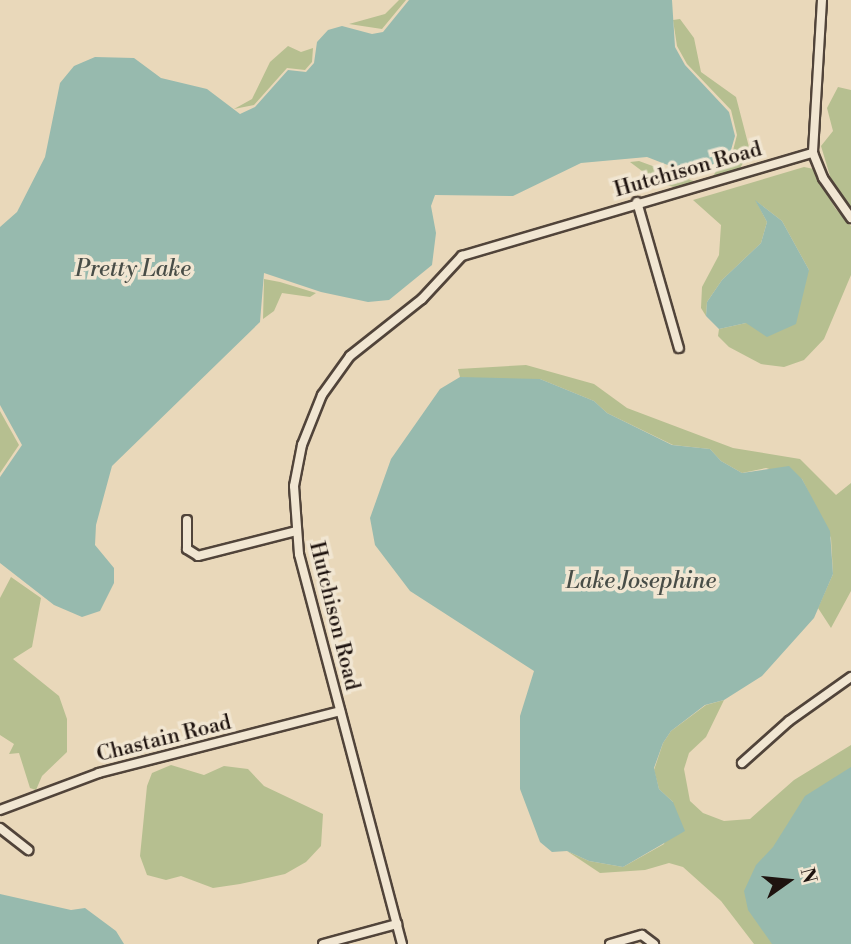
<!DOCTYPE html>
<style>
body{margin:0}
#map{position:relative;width:851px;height:944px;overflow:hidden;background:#e9d8ba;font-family:"Libre Bodoni",serif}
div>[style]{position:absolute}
.green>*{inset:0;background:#b6bf90}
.water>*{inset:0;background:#97baae}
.roads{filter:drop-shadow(2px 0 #51443a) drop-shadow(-2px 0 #51443a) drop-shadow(0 2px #51443a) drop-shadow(0 -2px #51443a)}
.minor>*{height:8px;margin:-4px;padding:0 4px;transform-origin:4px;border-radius:4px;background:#f1e6d2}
span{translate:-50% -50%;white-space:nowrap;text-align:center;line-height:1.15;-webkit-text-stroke:7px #f1e6d2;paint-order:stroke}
.street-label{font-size:21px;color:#1e130f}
.water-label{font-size:23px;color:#484d47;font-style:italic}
.north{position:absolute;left:753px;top:846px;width:70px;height:70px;-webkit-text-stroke:5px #f1e6d2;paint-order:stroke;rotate:75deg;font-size:19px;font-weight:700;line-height:28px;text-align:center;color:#1e130f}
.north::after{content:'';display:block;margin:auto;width:24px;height:32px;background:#1e130f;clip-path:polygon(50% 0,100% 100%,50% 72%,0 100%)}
</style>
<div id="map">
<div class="green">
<i style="clip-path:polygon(399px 0,406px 0,382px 29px,349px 24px,385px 14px)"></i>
<i style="clip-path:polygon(680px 19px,694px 38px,701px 72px,736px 97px,750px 151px,739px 170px,713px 177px,718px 166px,731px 158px,737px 135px,731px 110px,687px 64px,677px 46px,673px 20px)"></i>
<i style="clip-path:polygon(288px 46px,301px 52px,313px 48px,312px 62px,305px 70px,287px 68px,254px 105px,234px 109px,252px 99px,270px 62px)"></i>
<i style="clip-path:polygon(838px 87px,851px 90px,851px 211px,833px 186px,821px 146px,833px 131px,827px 108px)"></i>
<i style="clip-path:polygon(639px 161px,696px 182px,698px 182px,678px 188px,658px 183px,630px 162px)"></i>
<i style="clip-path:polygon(804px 167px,814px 169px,835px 208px,851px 226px,851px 275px,824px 339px,804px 360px,784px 367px,761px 364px,729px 347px,718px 336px,719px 329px,746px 323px,809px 270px,782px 221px,756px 201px,767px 222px,761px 243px,722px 280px,707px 302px,706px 316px,701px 308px,702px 287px,719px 255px,721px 225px,693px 200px)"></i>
<i style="clip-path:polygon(264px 279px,280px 282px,316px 293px,310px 297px,282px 293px,274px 311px,263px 319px)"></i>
<i style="clip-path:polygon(526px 365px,594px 384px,627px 408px,733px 448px,800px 459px,836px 495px,851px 483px,851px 591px,831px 628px,818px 608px,833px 574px,831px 538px,802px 479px,766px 468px,742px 473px,721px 461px,710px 449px,673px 445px,607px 413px,594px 401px,540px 379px,490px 381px,460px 377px,458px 369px)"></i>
<i style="clip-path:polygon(0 411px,19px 445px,0 473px)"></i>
<i style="clip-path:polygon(11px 577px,41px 598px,32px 647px,13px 659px,59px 696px,67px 719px,67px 752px,42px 776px,36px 790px,30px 788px,19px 753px,9px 754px,14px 744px,0 735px,0 598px)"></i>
<i style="clip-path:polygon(724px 700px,706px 737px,689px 753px,684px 769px,690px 801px,703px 813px,724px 821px,750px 819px,794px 780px,851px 745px,851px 944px,754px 944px,721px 901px,683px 867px,669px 863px,645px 870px,600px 873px,567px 851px,589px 861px,623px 867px,664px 844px,673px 802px,659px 789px,654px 770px,663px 743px,671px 731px,706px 705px)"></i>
<i style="clip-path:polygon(171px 765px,204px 775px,224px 766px,248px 769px,264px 786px,323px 814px,321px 846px,306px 862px,285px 874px,240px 884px,213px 888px,181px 876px,166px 880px,147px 875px,140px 856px,147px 786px,152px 773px)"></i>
</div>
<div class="water">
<i style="clip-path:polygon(409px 0,672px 0,675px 47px,685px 65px,729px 112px,735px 136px,729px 157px,691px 174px,647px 157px,581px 163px,513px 196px,435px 195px,431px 206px,436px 233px,432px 265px,389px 300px,368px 302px,321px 292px,264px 273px,260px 322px,112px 466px,96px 525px,95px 545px,114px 568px,114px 583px,100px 611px,82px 617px,54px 605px,0 563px,0 477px,22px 445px,0 405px,0 227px,17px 212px,45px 157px,60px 83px,74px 66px,95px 57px,134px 58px,161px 78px,207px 89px,240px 114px,255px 107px,288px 70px,306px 72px,314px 63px,317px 42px,328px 30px,342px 26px,372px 34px,383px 32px)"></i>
<i style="clip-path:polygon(755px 200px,782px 221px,809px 270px,796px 324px,767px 337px,746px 323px,719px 329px,706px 316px,707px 302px,722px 280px,761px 243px,767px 222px)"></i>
<i style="clip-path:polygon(460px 377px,540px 379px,594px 401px,607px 413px,672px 445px,710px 449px,721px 461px,742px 473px,789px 466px,802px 479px,830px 531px,833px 574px,814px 618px,762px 676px,724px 700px,705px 705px,671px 731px,663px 743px,654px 768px,659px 789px,673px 802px,685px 831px,623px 867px,589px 861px,567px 851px,552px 852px,540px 842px,520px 789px,520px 716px,534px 671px,410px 591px,375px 545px,370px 518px,391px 459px,440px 389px)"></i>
<i style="clip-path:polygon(851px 767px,851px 944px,772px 944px,748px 910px,744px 891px,756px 865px,773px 847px,805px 796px)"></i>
<i style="clip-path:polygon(0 894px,71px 910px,85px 908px,116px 931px,124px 944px,0 944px)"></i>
</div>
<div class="roads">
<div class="minor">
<i style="left:822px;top:0;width:153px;rotate:93.4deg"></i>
<i style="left:813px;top:153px;width:27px;rotate:68deg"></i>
<i style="left:823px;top:178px;width:49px;rotate:55deg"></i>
<i style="left:637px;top:202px;width:152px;rotate:74deg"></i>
<i style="left:187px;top:520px;width:29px;rotate:90deg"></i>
<i style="left:187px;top:549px;width:13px;rotate:32deg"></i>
<i style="left:198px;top:556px;width:101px;rotate:-14.3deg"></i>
<i style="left:742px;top:763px;width:63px;rotate:-41.8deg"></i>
<i style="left:789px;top:721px;width:76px;rotate:-35.4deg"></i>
<i style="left:0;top:810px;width:106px;rotate:-20.5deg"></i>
<i style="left:99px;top:773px;width:249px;rotate:-14.4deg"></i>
<i style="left:0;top:828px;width:36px;rotate:38deg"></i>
<i style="left:323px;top:944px;width:77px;rotate:-15.1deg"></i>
<i style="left:402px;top:944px;width:403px;rotate:-104.8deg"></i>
<i style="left:299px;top:554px;width:68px;rotate:-94.2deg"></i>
<i style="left:294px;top:486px;width:42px;rotate:-79deg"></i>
<i style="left:302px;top:445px;width:54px;rotate:-68.2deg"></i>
<i style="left:322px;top:395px;width:48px;rotate:-54.3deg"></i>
<i style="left:350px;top:356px;width:92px;rotate:-38.4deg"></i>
<i style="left:422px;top:299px;width:59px;rotate:-47.1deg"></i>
<i style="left:462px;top:256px;width:366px;rotate:-16.4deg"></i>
<i style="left:610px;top:944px;width:33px;rotate:-16deg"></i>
<i style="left:642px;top:935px;width:15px;rotate:37deg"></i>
</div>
</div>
<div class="street-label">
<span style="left:688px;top:170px;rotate:-16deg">Hutchison Road</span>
<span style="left:334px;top:616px;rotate:76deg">Hutchison Road</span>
<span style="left:164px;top:739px;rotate:-14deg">Chastain Road</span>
</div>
<div class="water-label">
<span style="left:133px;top:269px">Pretty Lake</span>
<span style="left:641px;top:581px">Lake Josephine</span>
</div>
<div class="north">N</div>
</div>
